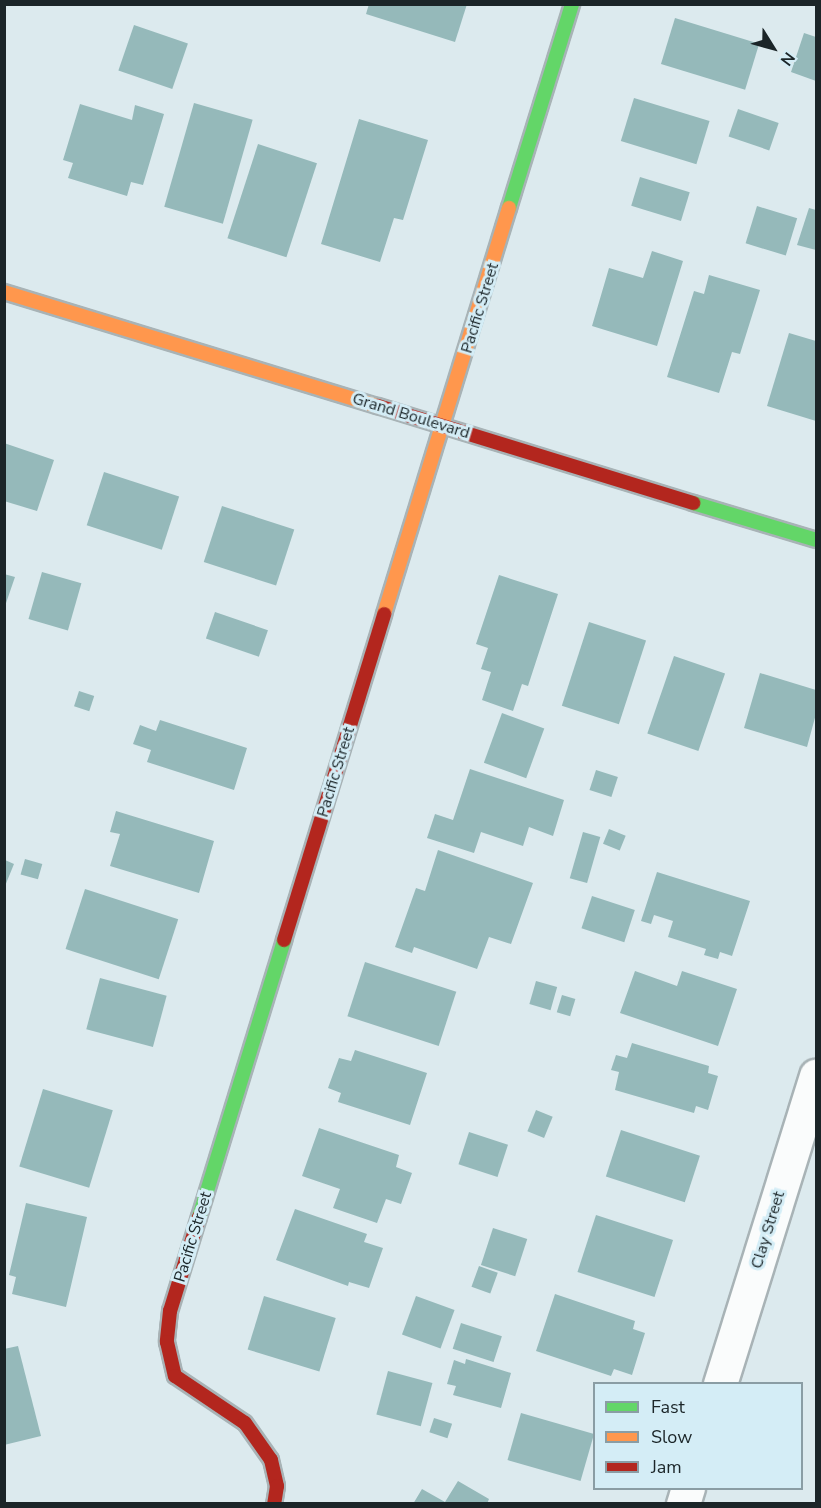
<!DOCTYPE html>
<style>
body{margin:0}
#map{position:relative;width:821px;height:1508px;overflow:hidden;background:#dceaee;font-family:"Nunito Sans",sans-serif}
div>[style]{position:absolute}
.building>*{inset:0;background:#95b9ba;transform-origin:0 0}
.roads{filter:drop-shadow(2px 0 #a8b3b6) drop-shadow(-2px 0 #a8b3b6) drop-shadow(0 2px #a8b3b6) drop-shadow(0 -2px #a8b3b6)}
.street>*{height:33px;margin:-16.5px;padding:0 16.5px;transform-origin:16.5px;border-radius:16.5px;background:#fafcfc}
.fast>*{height:14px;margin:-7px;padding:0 7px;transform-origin:7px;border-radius:7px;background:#63d668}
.slow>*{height:14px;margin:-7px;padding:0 7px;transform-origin:7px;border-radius:7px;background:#ff974d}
.jam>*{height:14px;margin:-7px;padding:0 7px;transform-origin:7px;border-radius:7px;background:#b3261e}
span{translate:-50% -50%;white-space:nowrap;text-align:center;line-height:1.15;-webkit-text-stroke:6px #d4edf6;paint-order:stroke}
.street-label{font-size:16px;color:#1b2528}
.frame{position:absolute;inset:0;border:6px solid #1b2528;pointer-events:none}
.legend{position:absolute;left:593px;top:1382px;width:210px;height:108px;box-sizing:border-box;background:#d4edf6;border:2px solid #8a9da4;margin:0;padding:8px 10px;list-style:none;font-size:18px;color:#1b2528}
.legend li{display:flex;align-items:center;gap:12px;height:30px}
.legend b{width:30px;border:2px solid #8a9da4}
.north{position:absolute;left:743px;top:18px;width:60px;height:60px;-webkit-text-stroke:4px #d4edf6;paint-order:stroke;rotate:127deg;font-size:16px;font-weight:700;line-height:24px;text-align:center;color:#1b2528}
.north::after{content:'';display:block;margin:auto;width:21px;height:27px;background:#1b2528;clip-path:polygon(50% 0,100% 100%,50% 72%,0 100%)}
</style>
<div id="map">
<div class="building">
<i style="clip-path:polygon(369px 4px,467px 4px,455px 42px,366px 14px)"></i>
<i style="left:675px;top:18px;width:88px;height:48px;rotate:17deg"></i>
<i style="left:134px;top:25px;width:57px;height:48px;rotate:19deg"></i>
<i style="clip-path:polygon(804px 33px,816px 37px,816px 81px,791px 72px)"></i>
<i style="left:634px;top:98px;width:79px;height:45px;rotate:17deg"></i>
<i style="left:194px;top:103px;width:61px;height:108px;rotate:16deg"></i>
<i style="clip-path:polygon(80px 104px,132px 120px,135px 105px,164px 114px,143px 185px,131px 182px,127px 196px,68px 178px,73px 163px,63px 160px)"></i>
<i style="left:738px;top:109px;width:43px;height:29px;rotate:19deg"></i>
<i style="clip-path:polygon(359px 119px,428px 140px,403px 220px,394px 218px,380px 262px,321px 244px)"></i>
<i style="left:258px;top:144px;width:62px;height:99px;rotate:18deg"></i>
<i style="left:640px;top:177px;width:52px;height:30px;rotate:17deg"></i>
<i style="left:757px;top:206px;width:42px;height:39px;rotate:17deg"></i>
<i style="clip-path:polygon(809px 208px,816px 210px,816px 250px,797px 245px)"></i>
<i style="clip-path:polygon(652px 251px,683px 261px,657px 346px,592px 326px,609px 268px,643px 278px)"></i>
<i style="clip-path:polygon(709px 275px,760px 290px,740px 354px,732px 352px,719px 393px,667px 377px,694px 291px,704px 294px)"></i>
<i style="clip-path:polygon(789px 333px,816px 341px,816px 421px,767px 406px)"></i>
<i style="clip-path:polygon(4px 443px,54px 460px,37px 511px,4px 501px)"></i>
<i style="left:104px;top:472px;width:79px;height:56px;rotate:18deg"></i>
<i style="left:222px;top:506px;width:76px;height:59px;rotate:18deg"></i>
<i style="left:42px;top:572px;width:41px;height:49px;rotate:16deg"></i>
<i style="clip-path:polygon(4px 574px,15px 577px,5px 606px,4px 606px)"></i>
<i style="clip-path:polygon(499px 575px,558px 594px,528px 686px,522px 684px,513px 711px,482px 700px,491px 672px,481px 669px,488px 648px,476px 644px)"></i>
<i style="left:215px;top:612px;width:56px;height:28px;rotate:19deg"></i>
<i style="left:589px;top:622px;width:60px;height:88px;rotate:18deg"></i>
<i style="left:674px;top:656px;width:54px;height:82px;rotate:19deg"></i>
<i style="clip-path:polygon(760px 673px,816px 690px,816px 714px,807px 747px,744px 728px)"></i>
<i style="left:79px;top:691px;width:16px;height:16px;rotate:18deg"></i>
<i style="left:502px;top:713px;width:45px;height:53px;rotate:20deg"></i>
<i style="clip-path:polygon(160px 720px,247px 748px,234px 790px,147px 762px,151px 750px,133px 744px,140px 725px,156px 731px)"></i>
<i style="clip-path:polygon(470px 769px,564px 800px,553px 836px,529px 827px,523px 846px,481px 832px,474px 853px,427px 838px,435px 814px,453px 820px)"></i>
<i style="left:596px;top:770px;width:23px;height:21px;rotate:18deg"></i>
<i style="clip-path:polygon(116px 811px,214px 841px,199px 893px,110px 866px,120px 834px,110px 832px)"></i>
<i style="left:609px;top:829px;width:18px;height:16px;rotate:22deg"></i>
<i style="left:583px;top:832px;width:18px;height:48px;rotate:16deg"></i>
<i style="clip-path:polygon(438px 850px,533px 883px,511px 944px,489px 937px,477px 969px,414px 947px,412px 953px,395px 947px,416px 888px,425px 891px)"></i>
<i style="left:25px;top:859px;width:18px;height:16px;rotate:16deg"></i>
<i style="clip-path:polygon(5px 860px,14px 864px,5px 886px)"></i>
<i style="clip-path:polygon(657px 872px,750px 901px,732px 956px,720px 952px,718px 959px,704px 955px,706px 949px,668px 937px,673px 921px,654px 915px,651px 924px,641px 921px)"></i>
<i style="left:85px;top:889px;width:98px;height:63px;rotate:18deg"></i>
<i style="left:592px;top:896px;width:45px;height:34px;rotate:18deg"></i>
<i style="left:365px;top:962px;width:96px;height:57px;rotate:18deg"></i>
<i style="clip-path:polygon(635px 971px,677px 986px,682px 971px,737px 989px,718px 1046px,620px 1013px)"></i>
<i style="left:100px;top:978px;width:69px;height:53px;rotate:15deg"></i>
<i style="left:536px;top:981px;width:22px;height:24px;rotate:16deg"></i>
<i style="left:562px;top:995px;width:14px;height:18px;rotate:17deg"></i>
<i style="clip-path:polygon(632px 1043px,709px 1066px,708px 1073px,718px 1076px,708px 1110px,696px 1106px,694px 1113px,615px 1090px,619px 1072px,611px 1070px,616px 1055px,627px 1058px)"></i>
<i style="clip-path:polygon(355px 1050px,427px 1073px,410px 1125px,338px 1102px,341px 1093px,328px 1088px,339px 1058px,351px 1061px)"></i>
<i style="left:43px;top:1089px;width:73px;height:81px;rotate:17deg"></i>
<i style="left:536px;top:1110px;width:18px;height:23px;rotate:22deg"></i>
<i style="clip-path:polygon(319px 1128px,399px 1155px,396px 1167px,412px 1173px,401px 1204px,386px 1199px,377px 1223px,333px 1208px,340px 1189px,302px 1176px)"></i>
<i style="left:621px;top:1130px;width:83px;height:49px;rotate:18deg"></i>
<i style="left:469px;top:1132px;width:41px;height:34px;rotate:18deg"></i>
<i style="clip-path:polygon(26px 1203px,87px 1217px,66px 1307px,12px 1294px,16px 1277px,9px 1275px)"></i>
<i style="clip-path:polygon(295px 1209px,367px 1234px,364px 1242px,383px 1248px,369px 1288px,349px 1282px,348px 1286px,276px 1260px)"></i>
<i style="left:596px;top:1215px;width:81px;height:60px;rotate:18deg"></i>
<i style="left:493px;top:1228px;width:36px;height:39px;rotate:18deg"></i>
<i style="left:479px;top:1266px;width:20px;height:22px;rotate:20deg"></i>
<i style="clip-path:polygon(555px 1294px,635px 1321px,633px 1329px,645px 1333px,632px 1375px,614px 1369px,611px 1376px,536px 1351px)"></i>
<i style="left:264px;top:1296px;width:75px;height:56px;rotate:17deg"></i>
<i style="left:416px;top:1296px;width:41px;height:41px;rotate:20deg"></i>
<i style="left:461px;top:1323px;width:43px;height:27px;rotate:18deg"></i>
<i style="clip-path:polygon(18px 1346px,41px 1436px,4px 1445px,4px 1349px)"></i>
<i style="clip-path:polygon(466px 1359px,511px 1373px,501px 1408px,453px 1395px,456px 1386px,447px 1384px,454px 1360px,465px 1364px)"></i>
<i style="left:388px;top:1371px;width:46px;height:45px;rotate:15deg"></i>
<i style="left:521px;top:1413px;width:76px;height:49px;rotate:16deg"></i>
<i style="left:434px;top:1418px;width:19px;height:15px;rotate:18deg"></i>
<i style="clip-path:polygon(458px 1481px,489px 1499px,487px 1504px,413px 1504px,422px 1489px,445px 1502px)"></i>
</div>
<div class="roads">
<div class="street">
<i style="left:720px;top:1384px;width:323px;rotate:-72.7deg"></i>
<i style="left:683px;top:1504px;width:17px;rotate:-73deg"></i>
</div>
<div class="fast">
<i style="left:509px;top:208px;width:214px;rotate:-72.8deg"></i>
<i style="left:693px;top:503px;width:128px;rotate:16.7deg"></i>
<i style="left:199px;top:1217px;width:290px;rotate:-72.9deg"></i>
</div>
<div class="slow">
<i style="left:4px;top:292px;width:391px;rotate:17deg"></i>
<i style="left:384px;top:614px;width:425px;rotate:-72.9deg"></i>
</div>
<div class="jam">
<i style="left:378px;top:406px;width:330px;rotate:17.1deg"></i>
<i style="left:284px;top:940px;width:341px;rotate:-72.9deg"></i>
<i style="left:199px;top:1217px;width:98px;rotate:107.1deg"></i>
<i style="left:170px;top:1311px;width:31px;rotate:96deg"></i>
<i style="left:167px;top:1342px;width:35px;rotate:77deg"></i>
<i style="left:175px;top:1376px;width:84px;rotate:33.9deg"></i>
<i style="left:245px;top:1423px;width:45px;rotate:54.9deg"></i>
<i style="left:271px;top:1460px;width:27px;rotate:77deg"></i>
<i style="left:277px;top:1486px;width:18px;rotate:99deg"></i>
</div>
</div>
<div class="street-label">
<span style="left:480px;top:308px;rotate:-73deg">Pacific Street</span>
<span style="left:411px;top:416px;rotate:17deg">Grand Boulevard</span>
<span style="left:336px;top:772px;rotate:-73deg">Pacific Street</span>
<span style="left:768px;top:1230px;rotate:-73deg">Clay Street</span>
<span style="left:193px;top:1237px;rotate:-73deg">Pacific Street</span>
</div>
<div class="frame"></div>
<ul class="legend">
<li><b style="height:8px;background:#63d668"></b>Fast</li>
<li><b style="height:8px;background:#ff974d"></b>Slow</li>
<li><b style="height:8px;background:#b3261e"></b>Jam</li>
</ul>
<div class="north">N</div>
</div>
